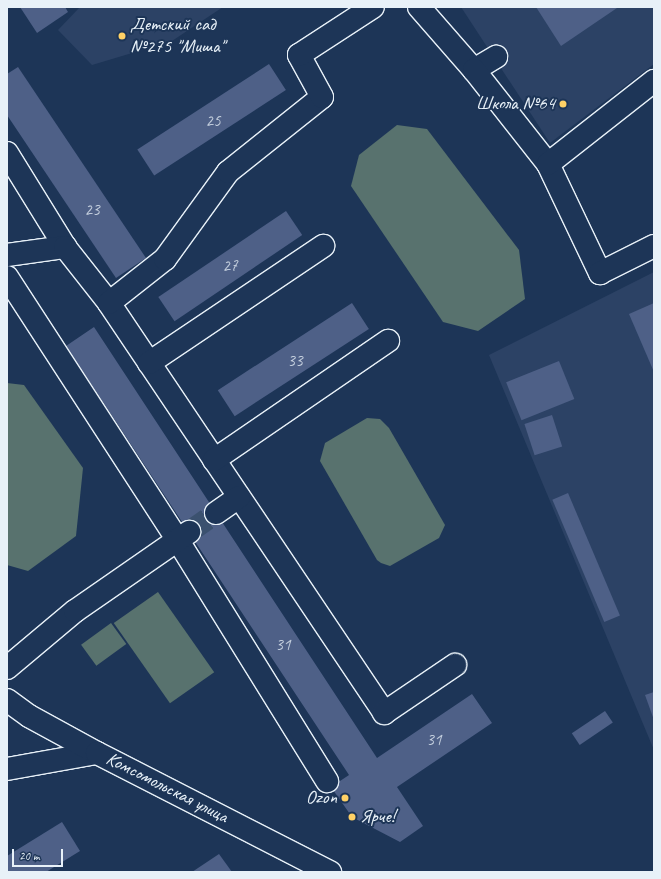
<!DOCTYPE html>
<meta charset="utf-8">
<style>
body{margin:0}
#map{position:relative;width:661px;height:879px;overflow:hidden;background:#1d3557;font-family:Caveat,sans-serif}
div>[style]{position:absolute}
.built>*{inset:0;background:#2c4265}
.green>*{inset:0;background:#58726e;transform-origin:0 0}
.building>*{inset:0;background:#4e6087;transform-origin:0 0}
.minor-tunnel>*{height:22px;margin-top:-11px;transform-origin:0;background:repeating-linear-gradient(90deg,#3b516f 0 22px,transparent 0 33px)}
.roads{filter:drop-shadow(1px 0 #e8f1f8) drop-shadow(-1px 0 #e8f1f8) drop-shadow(0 1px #e8f1f8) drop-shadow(0 -1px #e8f1f8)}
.minor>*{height:22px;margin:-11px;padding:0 11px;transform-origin:11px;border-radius:11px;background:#1d3557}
.major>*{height:22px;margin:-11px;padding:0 11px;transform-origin:11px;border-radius:11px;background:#1d3557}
.dots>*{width:11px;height:11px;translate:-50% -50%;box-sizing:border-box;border:2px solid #1d3557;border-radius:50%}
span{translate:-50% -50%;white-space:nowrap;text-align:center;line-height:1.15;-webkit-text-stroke:4px #1d3557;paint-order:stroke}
.number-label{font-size:17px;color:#c2cddc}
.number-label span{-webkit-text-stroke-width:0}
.poi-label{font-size:19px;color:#e8f1f8}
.left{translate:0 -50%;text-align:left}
.right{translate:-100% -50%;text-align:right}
.street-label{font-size:19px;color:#e8f1f8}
.frame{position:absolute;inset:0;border:8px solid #e8f1f8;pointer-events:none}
.scale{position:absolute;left:12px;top:849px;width:51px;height:18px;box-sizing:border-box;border:2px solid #e8f1f8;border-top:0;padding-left:5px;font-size:12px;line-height:14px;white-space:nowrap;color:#e8f1f8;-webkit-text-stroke:3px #1d3557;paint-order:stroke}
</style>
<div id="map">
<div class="built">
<i style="clip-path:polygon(80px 7px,223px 7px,172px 41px,92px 65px,58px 30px)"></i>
<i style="clip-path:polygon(461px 7px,654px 7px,654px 64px,550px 143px)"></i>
<i style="clip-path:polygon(654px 272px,654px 750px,489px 355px)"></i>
</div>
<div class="green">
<i style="clip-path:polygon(397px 125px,427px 129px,519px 250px,525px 299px,478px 331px,443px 322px,351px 186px,359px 155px)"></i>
<i style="clip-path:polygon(7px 383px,24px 385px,83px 468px,76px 536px,28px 571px,7px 565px)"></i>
<i style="clip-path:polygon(367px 418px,380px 419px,389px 428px,445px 525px,439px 538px,390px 566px,381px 563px,377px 560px,320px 461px,325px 443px)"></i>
<i style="left:158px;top:592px;width:98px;height:54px;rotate:55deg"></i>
<i style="left:111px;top:623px;width:26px;height:37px;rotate:54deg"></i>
</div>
<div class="building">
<i style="clip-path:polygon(20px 7px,65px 7px,68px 12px,37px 33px)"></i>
<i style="clip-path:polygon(536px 7px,616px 7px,617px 8px,561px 46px)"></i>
<i style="left:269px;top:64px;width:31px;height:157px;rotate:57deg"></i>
<i style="clip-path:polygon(18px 67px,146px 258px,116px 278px,7px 115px,7px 74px)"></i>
<i style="left:286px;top:211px;width:29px;height:154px;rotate:56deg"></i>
<i style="left:352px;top:303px;width:31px;height:160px;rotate:57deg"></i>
<i style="clip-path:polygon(654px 303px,654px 372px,629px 314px)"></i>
<i style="clip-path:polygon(94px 327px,377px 758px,472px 694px,492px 723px,397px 787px,423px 826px,400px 842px,352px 817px,331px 787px,349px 775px,66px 346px)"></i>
<i style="left:559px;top:361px;width:41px;height:57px;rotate:68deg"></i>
<i style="left:552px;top:415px;width:33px;height:29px;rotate:72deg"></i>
<i style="left:568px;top:493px;width:133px;height:17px;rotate:67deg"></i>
<i style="clip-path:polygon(654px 692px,654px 720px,645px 695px)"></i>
<i style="left:605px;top:711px;width:14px;height:40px;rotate:56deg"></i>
<i style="clip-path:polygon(62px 822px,80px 851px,46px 872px,7px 872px,7px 856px)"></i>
<i style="clip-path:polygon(219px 854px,232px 872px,192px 872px)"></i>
</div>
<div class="minor-tunnel">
<i style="left:189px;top:532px;width:33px;rotate:-35deg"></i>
</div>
<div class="roads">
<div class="minor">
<i style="left:419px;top:7px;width:84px;rotate:48.9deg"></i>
<i style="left:474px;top:70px;width:26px;rotate:-31deg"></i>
<i style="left:474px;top:70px;width:120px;rotate:51.8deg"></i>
<i style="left:548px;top:164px;width:121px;rotate:64.5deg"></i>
<i style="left:600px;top:273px;width:60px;rotate:-26.6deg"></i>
<i style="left:7px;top:153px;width:110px;rotate:58.3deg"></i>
<i style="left:548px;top:164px;width:135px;rotate:-38.1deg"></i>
<i style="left:7px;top:255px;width:59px;rotate:-7.9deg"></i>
<i style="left:65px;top:247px;width:71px;rotate:51.8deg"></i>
<i style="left:109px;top:303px;width:494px;rotate:56.1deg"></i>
<i style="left:384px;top:713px;width:86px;rotate:-34.1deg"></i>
<i style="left:7px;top:277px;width:312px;rotate:57deg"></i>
<i style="left:177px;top:539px;width:285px;rotate:58.2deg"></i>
<i style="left:109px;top:303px;width:71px;rotate:-38.2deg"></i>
<i style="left:165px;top:259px;width:107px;rotate:-54.1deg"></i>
<i style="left:228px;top:172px;width:120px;rotate:-38.6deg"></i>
<i style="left:322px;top:97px;width:48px;rotate:-118.7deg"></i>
<i style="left:299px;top:55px;width:88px;rotate:-33deg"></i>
<i style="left:149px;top:363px;width:210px;rotate:-33.9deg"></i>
<i style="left:214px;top:460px;width:211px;rotate:-34.4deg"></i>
<i style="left:216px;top:513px;width:28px;rotate:-35deg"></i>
<i style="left:7px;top:668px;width:89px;rotate:-40deg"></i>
<i style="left:75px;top:611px;width:139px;rotate:-34.7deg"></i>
<i style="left:7px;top:769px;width:91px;rotate:-10.1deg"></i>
</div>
<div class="major">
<i style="left:7px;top:700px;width:27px;rotate:36deg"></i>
<i style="left:29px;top:716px;width:77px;rotate:28.6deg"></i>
<i style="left:97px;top:753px;width:262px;rotate:27.1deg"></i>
</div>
</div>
<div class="dots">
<i style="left:122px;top:36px;background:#ffd166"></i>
<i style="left:563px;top:104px;background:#ffd166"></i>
<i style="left:345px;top:798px;background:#ffd166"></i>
<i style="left:352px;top:817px;background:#ffd166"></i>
</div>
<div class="number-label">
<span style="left:213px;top:121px">25</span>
<span style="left:92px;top:210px">23</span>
<span style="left:230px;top:266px">27</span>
<span style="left:295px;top:361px">33</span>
<span style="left:283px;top:645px">31</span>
<span style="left:434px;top:740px">31</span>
</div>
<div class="poi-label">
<span class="left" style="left:130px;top:36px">Детский сад<br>№275 "Миша"</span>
<span class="right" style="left:555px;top:104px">Школа №64</span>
<span class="right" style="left:337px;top:798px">Ozon</span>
<span class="left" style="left:360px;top:817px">Ярче!</span>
</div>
<div class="street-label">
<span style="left:167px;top:788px;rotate:27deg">Комсомольская улица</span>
</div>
<div class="frame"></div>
<div class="scale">20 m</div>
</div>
